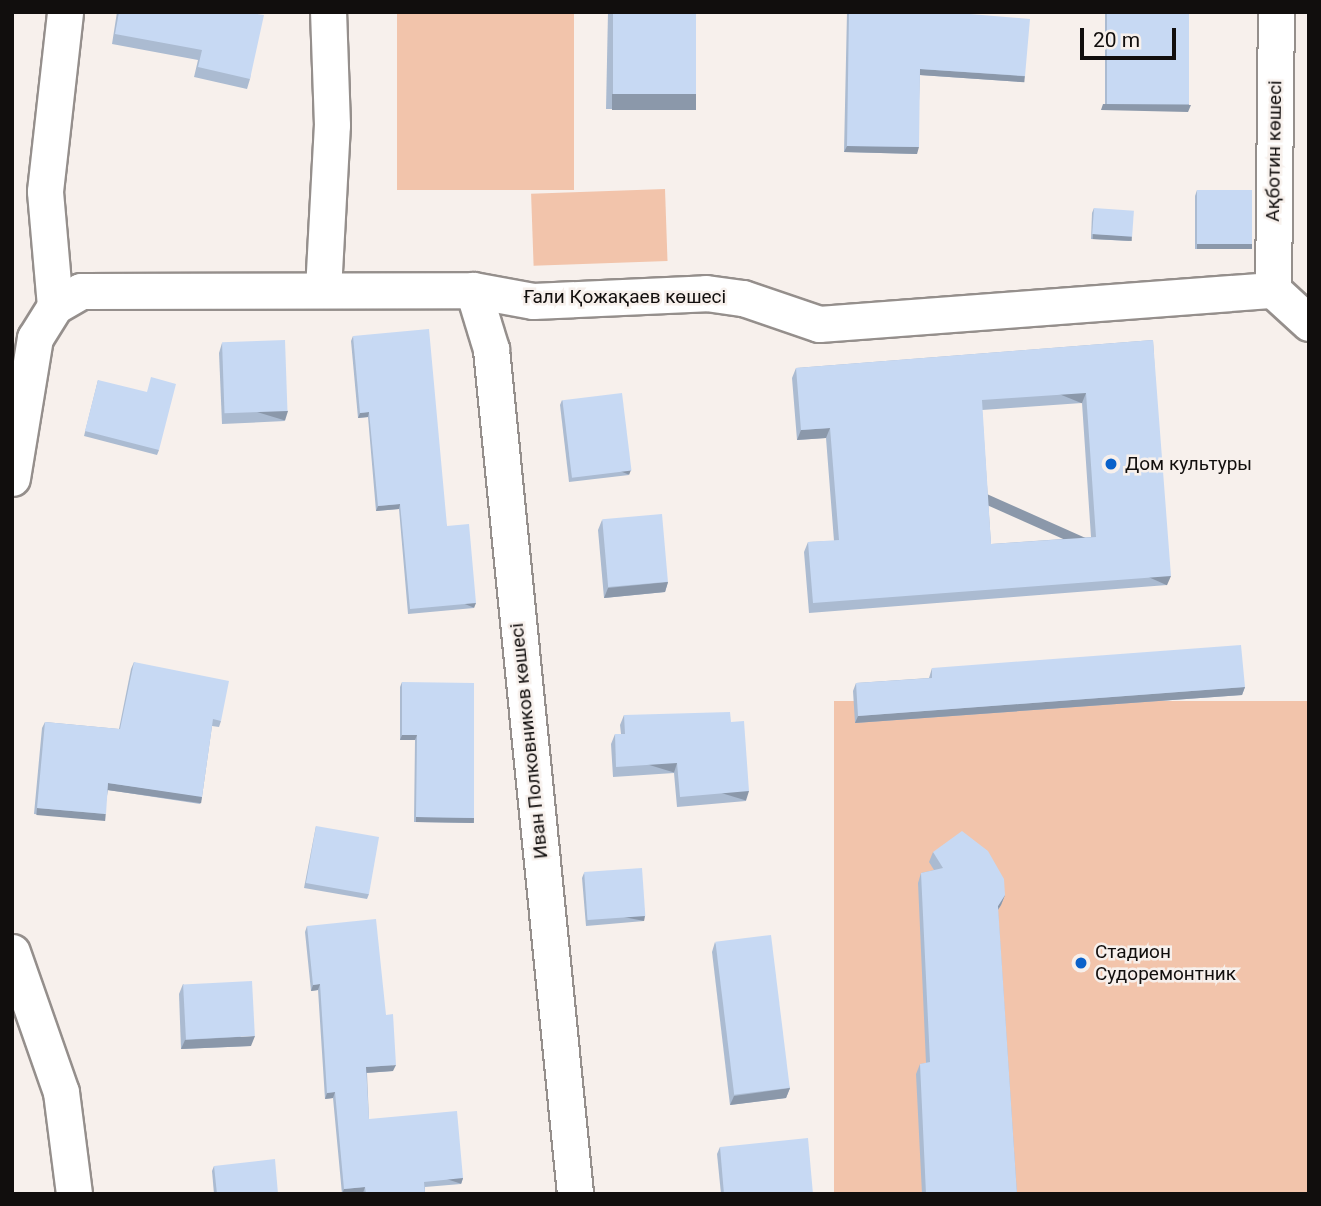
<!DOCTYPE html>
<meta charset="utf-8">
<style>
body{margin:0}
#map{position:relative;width:1321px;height:1206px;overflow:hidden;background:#f7f0ec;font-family:Roboto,sans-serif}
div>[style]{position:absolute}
.green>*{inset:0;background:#f2c4ab;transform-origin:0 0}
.roads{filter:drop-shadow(2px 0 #958f8c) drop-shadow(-2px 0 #958f8c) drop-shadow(0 2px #958f8c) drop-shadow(0 -2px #958f8c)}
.minor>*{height:35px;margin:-17.5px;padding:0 17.5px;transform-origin:17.5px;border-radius:17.5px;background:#fff}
.wall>*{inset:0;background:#abbbd1;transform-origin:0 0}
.shaded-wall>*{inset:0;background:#8b98aa;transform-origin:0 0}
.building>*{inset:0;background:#c7d9f3;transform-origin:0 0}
.dots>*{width:19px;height:19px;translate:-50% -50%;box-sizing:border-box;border:4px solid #f7f0ec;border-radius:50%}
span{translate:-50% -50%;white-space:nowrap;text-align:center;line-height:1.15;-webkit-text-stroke:5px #f7f0ec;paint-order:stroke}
.street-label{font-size:19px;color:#110e0d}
.poi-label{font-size:19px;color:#110e0d}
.left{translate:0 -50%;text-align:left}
.frame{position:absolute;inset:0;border:14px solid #110e0d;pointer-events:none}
.scale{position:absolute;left:1080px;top:28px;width:96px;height:32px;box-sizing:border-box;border:4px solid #110e0d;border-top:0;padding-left:9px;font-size:21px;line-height:24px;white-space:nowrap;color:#110e0d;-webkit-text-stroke:5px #f7f0ec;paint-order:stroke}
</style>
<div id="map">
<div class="green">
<i style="left:397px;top:12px;width:177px;height:178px"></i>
<i style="left:665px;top:189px;width:72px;height:134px;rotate:88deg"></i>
<i style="left:1309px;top:701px;width:493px;height:475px;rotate:90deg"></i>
</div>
<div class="roads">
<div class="minor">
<i style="left:323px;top:290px;width:165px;rotate:-86.9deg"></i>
<i style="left:332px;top:125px;width:113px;rotate:-92deg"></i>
<i style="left:473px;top:290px;width:62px;rotate:73deg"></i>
<i style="left:491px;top:349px;width:849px;rotate:84.32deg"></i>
<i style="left:1273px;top:290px;width:278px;rotate:-89.4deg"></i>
<i style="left:55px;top:306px;width:115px;rotate:-95deg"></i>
<i style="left:45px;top:191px;width:180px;rotate:-83.6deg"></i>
<i style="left:12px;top:478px;width:142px;rotate:-80.7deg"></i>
<i style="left:35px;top:338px;width:38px;rotate:-58deg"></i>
<i style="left:55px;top:306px;width:30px;rotate:-30deg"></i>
<i style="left:81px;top:291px;width:392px;rotate:-0.1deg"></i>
<i style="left:473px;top:290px;width:61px;rotate:10.4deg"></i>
<i style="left:533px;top:301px;width:173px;rotate:-2.6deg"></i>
<i style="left:706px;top:293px;width:37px;rotate:8deg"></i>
<i style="left:743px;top:298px;width:80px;rotate:18.9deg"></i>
<i style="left:819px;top:324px;width:455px;rotate:-4.3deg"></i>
<i style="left:1273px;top:290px;width:49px;rotate:42.5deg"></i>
<i style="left:12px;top:952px;width:148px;rotate:70.7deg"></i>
<i style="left:61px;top:1092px;width:103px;rotate:82.7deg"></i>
</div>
</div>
<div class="wall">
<i style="clip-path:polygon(117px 12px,258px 12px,250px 79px,247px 89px,194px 77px,198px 60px,112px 44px)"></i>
<i style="clip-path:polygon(608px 12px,696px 12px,696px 94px,690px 109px,606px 109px)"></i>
<i style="clip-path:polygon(847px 12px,946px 12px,1025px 76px,1023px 82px,920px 75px,917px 154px,844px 152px)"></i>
<i style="left:1105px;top:12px;width:84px;height:98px"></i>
<i style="clip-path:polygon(1197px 190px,1252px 244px,1250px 249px,1195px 249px,1195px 196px)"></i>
<i style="clip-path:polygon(1094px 208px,1130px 241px,1091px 239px,1092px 213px)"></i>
<i style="clip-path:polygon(353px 336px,447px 526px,474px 608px,408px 614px,399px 509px,376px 511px,368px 417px,358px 418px,351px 341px)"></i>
<i style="clip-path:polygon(evenodd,1153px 340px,1167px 585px,809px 613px,804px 552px,808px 542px,834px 541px,826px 438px,797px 440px,792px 378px,796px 368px,1153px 340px,1082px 403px,1091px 537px,991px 544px,982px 410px,1082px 403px)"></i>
<i style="clip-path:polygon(222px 343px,285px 421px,222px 424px,219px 353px)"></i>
<i style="clip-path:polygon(98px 380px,159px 450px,157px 455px,84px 436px)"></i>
<i style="clip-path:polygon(562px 400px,629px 475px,569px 482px,560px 405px)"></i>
<i style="clip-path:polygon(602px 520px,668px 582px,665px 592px,604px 598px,598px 530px)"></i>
<i style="clip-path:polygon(134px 662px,221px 721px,219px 727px,212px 726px,202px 797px,200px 804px,108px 790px,103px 820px,34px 814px,42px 728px,45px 722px,119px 729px,131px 669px)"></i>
<i style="clip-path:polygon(932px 668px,1245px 687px,1242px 695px,855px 723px,853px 691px,856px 683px,929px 678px)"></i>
<i style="clip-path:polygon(402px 682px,474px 818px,472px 823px,414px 822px,415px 740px,400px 740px,400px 687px)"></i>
<i style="clip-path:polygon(624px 715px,731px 722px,746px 801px,677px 807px,674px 773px,613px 777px,611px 744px,615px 734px,621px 734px,620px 725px)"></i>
<i style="clip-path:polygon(316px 826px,369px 894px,367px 899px,304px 888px)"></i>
<i style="clip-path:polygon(933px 852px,1005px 895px,1001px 905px,998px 910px,1017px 1194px,922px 1194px,916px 1074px,920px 1064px,926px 1063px,918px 883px,921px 873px,934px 870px,929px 862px)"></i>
<i style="clip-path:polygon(584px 873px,644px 921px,586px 926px,582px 878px)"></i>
<i style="clip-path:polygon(307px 926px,386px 1015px,393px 1071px,367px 1073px,369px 1119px,463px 1178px,461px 1184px,425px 1187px,425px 1194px,342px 1194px,333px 1098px,325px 1099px,318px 990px,311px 991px,305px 932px)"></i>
<i style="clip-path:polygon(715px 942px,790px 1088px,786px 1098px,730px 1105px,712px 952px)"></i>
<i style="clip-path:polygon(183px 984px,251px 1046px,181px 1049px,179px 994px)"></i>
<i style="clip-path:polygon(720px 1147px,813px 1194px,721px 1194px,717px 1154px)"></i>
<i style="clip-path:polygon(214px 1166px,278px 1194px,214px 1194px,212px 1171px)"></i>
</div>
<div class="shaded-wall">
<i style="left:920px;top:69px;width:105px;height:6px;rotate:4deg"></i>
<i style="left:612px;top:94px;width:84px;height:16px"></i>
<i style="clip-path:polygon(1103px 104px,1191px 105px,1188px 112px,1101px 110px)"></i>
<i style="clip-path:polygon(847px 146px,919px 147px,917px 154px,844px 152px)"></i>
<i style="left:1093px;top:234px;width:39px;height:5px;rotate:3deg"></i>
<i style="left:1197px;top:244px;width:55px;height:5px"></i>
<i style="left:1086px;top:393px;width:11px;height:104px;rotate:112deg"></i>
<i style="left:288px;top:411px;width:10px;height:63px;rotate:107deg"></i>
<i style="clip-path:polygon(369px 412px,368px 417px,358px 418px,360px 413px)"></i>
<i style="clip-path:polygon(830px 428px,826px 438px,797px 440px,801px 430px)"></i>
<i style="left:631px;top:470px;width:5px;height:61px;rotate:112deg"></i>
<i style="clip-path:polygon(400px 504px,399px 509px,376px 511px,378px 506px)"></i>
<i style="left:1171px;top:576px;width:10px;height:359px;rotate:114deg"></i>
<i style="clip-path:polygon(668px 582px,665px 592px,604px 598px,608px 588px)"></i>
<i style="left:476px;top:603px;width:5px;height:66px;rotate:112deg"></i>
<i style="clip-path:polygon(1245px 687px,1242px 695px,855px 723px,858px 716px)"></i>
<i style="clip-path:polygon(402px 735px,417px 735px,415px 740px,400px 740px)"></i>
<i style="left:677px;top:763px;width:10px;height:61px;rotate:107deg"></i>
<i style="left:108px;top:783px;width:95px;height:7px;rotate:8deg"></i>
<i style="left:749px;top:791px;width:10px;height:69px;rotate:107deg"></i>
<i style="left:37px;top:808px;width:69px;height:7px;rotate:5deg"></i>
<i style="left:416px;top:817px;width:58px;height:5px;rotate:1deg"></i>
<i style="clip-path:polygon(1005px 895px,1001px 905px,994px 916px,998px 906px)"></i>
<i style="left:645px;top:916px;width:5px;height:57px;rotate:101deg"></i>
<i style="clip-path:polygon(320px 984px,318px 990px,311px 991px,313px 985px)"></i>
<i style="clip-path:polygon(255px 1036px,251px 1046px,181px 1049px,185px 1040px)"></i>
<i style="clip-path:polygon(396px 1065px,393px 1071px,364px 1073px,366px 1067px)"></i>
<i style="clip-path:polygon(790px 1088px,786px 1098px,730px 1105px,734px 1096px)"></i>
<i style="clip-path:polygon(335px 1092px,333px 1098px,325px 1099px,327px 1093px)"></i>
<i style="left:463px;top:1178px;width:6px;height:39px;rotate:108deg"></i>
<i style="clip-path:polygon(365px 1187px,363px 1193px,342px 1194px,344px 1189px)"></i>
</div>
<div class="building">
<i style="clip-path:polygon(119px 12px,258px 12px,257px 14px,264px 15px,250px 79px,198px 67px,202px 50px,115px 34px)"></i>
<i style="left:613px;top:12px;width:83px;height:82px"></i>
<i style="clip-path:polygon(849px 12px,946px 12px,1030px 19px,1025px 76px,920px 69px,919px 147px,847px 146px)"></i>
<i style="left:1107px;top:12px;width:82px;height:92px"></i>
<i style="left:1197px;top:190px;width:55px;height:54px"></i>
<i style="left:1094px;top:208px;width:40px;height:26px;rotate:4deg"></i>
<i style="clip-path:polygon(429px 329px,447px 526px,469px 524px,476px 603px,410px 609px,400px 504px,378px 506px,369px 412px,360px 413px,353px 336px)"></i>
<i style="left:285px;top:340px;width:71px;height:63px;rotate:88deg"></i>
<i style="clip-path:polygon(evenodd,1153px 340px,1171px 576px,813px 603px,808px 542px,839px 540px,830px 428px,801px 430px,796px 368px,1153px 340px,1086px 393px,1096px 537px,991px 544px,982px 400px,1086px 393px)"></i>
<i style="clip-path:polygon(151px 377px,176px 384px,159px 450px,85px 431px,98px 380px,147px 392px)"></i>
<i style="left:622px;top:393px;width:78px;height:60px;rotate:83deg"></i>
<i style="left:662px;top:514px;width:68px;height:60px;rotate:85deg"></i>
<i style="clip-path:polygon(1241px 645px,1245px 687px,858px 716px,856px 683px,932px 678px,932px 668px)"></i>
<i style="clip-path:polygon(134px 662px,229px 681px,221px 721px,213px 719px,202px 797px,108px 783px,106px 814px,37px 808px,45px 722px,120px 729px)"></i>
<i style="clip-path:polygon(402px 682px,474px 683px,474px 818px,416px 817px,417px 735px,402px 735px)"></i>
<i style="clip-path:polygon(730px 712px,731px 722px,744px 721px,749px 791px,680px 797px,677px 763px,616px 767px,615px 734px,625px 734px,624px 715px)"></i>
<i style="left:316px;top:826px;width:64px;height:58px;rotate:10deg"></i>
<i style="clip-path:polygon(962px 831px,988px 851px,1004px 879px,1005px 895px,998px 906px,1017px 1194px,926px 1194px,920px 1064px,930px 1062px,921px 873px,943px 868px,933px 852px)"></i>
<i style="left:642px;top:868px;width:48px;height:58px;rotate:86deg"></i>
<i style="clip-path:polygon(376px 919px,386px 1015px,393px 1014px,396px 1065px,366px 1067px,369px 1119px,457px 1111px,463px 1178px,424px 1182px,425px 1194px,366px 1194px,365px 1187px,344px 1189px,335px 1092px,327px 1093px,320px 984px,313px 985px,307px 926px)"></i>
<i style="left:771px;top:935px;width:154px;height:56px;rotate:83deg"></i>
<i style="left:252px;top:981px;width:55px;height:69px;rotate:87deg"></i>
<i style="clip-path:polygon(808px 1138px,813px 1194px,724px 1194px,720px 1147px)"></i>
<i style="clip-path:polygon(275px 1159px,278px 1194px,217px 1194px,214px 1166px)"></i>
</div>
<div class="dots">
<i style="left:1111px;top:464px;background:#0a61ca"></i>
<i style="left:1081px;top:963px;background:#0a61ca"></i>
</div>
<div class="street-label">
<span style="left:1274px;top:151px;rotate:-89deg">Ақботин көшесі</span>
<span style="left:625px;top:297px">Ғали Қожақаев көшесі</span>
<span style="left:529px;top:741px;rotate:-96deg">Иван Полковников көшесі</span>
</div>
<div class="poi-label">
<span class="left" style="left:1125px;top:464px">Дом культуры</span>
<span class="left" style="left:1095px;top:963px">Стадион<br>Судоремонтник</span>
</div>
<div class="frame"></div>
<div class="scale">20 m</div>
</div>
